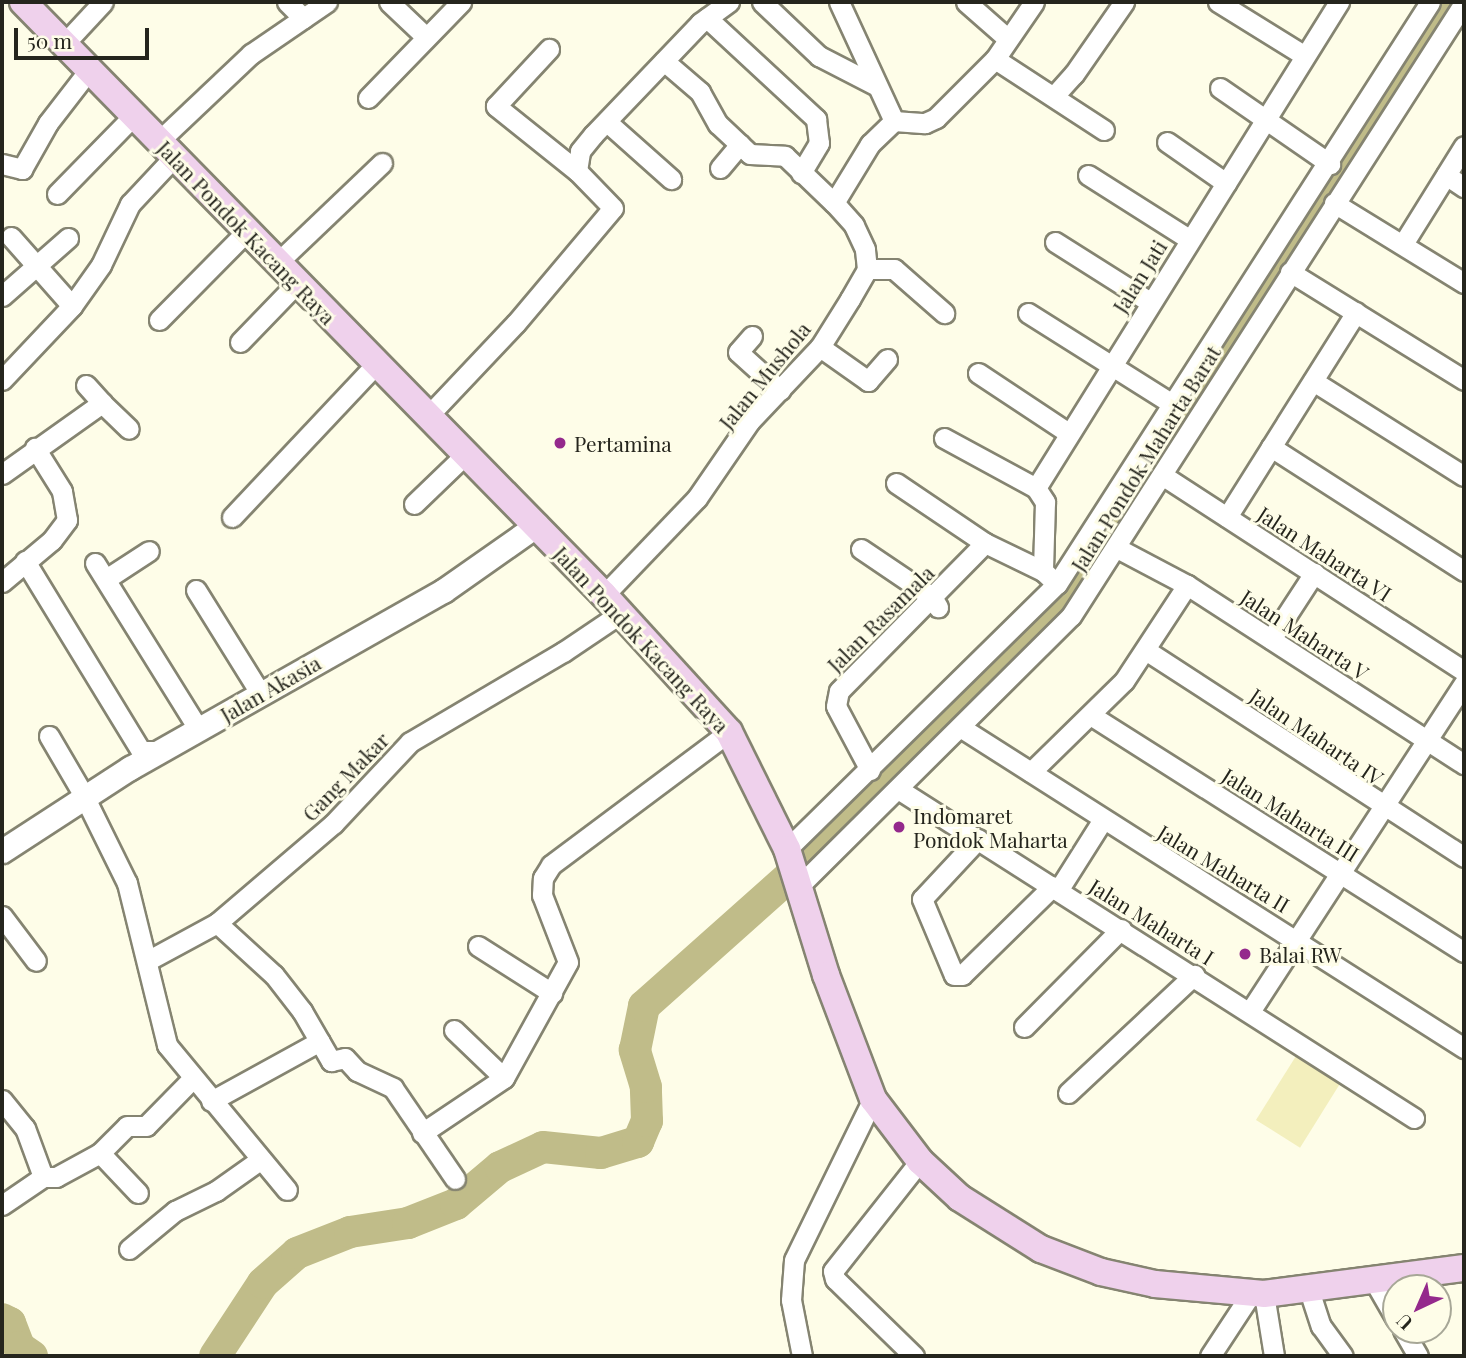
<!DOCTYPE html>
<style>
body{margin:0}
#map{position:relative;width:1466px;height:1358px;overflow:hidden;background:#fefde8;font-family:"Playfair Display",serif}
div>[style]{position:absolute}
.green>*{inset:0;background:#f3efbd;transform-origin:0 0}
.river>*{height:32px;margin:-16px;padding:0 16px;transform-origin:16px;border-radius:16px;background:#c0bc89}
.roads{filter:drop-shadow(2px 0 #858471) drop-shadow(-2px 0 #858471) drop-shadow(0 2px #858471) drop-shadow(0 -2px #858471)}
.minor>*{height:19px;margin:-9.5px;padding:0 9.5px;transform-origin:9.5px;border-radius:9.5px;background:#fff}
.tertiary>*{height:23px;margin:-11.5px;padding:0 11.5px;transform-origin:11.5px;border-radius:11.5px;background:#fff}
.secondary>*{height:26px;margin:-13px;padding:0 13px;transform-origin:13px;border-radius:13px;background:#efd1ec}
.dots>*{width:19px;height:19px;translate:-50% -50%;box-sizing:border-box;border:4px solid #fefde8;border-radius:50%}
span{translate:-50% -50%;white-space:nowrap;text-align:center;line-height:1.15;-webkit-text-stroke:6px #fefde8;paint-order:stroke}
.street-label{font-size:21px;color:#25251d}
.poi-label{font-size:21px;color:#25251d}
.left{translate:0 -50%;text-align:left}
.frame{position:absolute;inset:0;border:4px solid #25251d;pointer-events:none}
.north{position:absolute;left:1382px;top:1274px;width:70px;height:70px;box-sizing:border-box;background:#fefde8;border:2px solid #a7a797;border-radius:50%;rotate:224deg;font-size:19px;font-weight:700;line-height:28px;text-align:center;color:#25251d}
.north::after{content:'';display:block;margin:auto;width:24px;height:32px;background:#94298c;clip-path:polygon(50% 0,100% 100%,50% 72%,0 100%)}
.scale{position:absolute;left:14px;top:28px;width:135px;height:32px;box-sizing:border-box;border:4px solid #25251d;border-top:0;padding-left:9px;font-size:21px;line-height:24px;white-space:nowrap;color:#25251d;-webkit-text-stroke:5px #fefde8;paint-order:stroke}
</style>
<div id="map">
<div class="green">
<i style="left:1301px;top:1048px;width:52px;height:85px;rotate:32deg"></i>
</div>
<div class="river">
<i style="left:2px;top:1319px;width:9px;rotate:27deg"></i>
<i style="left:10px;top:1323px;width:26px;rotate:69deg"></i>
<i style="left:19px;top:1347px;width:16px;rotate:35deg"></i>
<i style="left:215px;top:1356px;width:87px;rotate:-56.7deg"></i>
<i style="left:263px;top:1283px;width:45px;rotate:-41.4deg"></i>
<i style="left:297px;top:1253px;width:57px;rotate:-21.6deg"></i>
<i style="left:350px;top:1232px;width:59px;rotate:-8.8deg"></i>
<i style="left:408px;top:1223px;width:52px;rotate:-21.6deg"></i>
<i style="left:456px;top:1204px;width:57px;rotate:-40.1deg"></i>
<i style="left:500px;top:1167px;width:47px;rotate:-24.9deg"></i>
<i style="left:543px;top:1147px;width:58px;rotate:5.9deg"></i>
<i style="left:601px;top:1153px;width:39px;rotate:-17deg"></i>
<i style="left:638px;top:1142px;width:23px;rotate:-67deg"></i>
<i style="left:647px;top:1121px;width:34px;rotate:-92deg"></i>
<i style="left:646px;top:1087px;width:39px;rotate:-107deg"></i>
<i style="left:635px;top:1050px;width:45px;rotate:-78.4deg"></i>
<i style="left:644px;top:1006px;width:246px;rotate:-41.7deg"></i>
<i style="left:828px;top:842px;width:339px;rotate:-45.2deg"></i>
<i style="left:1067px;top:601px;width:712px;rotate:-57.34deg"></i>
</div>
<div class="roads">
<div class="minor">
<i style="left:287px;top:2px;width:23px;rotate:45deg"></i>
<i style="left:389px;top:2px;width:51px;rotate:43.4deg"></i>
<i style="left:762px;top:2px;width:79px;rotate:43.5deg"></i>
<i style="left:819px;top:56px;width:65px;rotate:27.3deg"></i>
<i style="left:839px;top:2px;width:131px;rotate:65.2deg"></i>
<i style="left:966px;top:2px;width:55px;rotate:41.3deg"></i>
<i style="left:1218px;top:2px;width:102px;rotate:31.8deg"></i>
<i style="left:707px;top:18px;width:149px;rotate:42.8deg"></i>
<i style="left:816px;top:119px;width:24px;rotate:83deg"></i>
<i style="left:819px;top:143px;width:35px;rotate:121deg"></i>
<i style="left:64px;top:44px;width:57px;rotate:-47.1deg"></i>
<i style="left:995px;top:59px;width:130px;rotate:33.1deg"></i>
<i style="left:664px;top:61px;width:48px;rotate:40.7deg"></i>
<i style="left:700px;top:92px;width:37px;rotate:61deg"></i>
<i style="left:718px;top:124px;width:44px;rotate:43.2deg"></i>
<i style="left:750px;top:154px;width:35px;rotate:3deg"></i>
<i style="left:785px;top:156px;width:68px;rotate:43.8deg"></i>
<i style="left:1220px;top:88px;width:134px;rotate:34.6deg"></i>
<i style="left:1054px;top:96px;width:30px;rotate:-48deg"></i>
<i style="left:1074px;top:74px;width:88px;rotate:-55.2deg"></i>
<i style="left:368px;top:98px;width:134px;rotate:-45.9deg"></i>
<i style="left:607px;top:122px;width:86px;rotate:41.7deg"></i>
<i style="left:159px;top:141px;width:127px;rotate:-43.4deg"></i>
<i style="left:251px;top:54px;width:92px;rotate:-34.4deg"></i>
<i style="left:1167px;top:142px;width:72px;rotate:34.8deg"></i>
<i style="left:2px;top:164px;width:21px;rotate:14deg"></i>
<i style="left:22px;top:169px;width:53px;rotate:-60.5deg"></i>
<i style="left:48px;top:123px;width:67px;rotate:-52.3deg"></i>
<i style="left:720px;top:168px;width:31px;rotate:-50deg"></i>
<i style="left:577px;top:171px;width:20px;rotate:-81deg"></i>
<i style="left:580px;top:151px;width:21px;rotate:-51deg"></i>
<i style="left:593px;top:135px;width:155px;rotate:-46.3deg"></i>
<i style="left:700px;top:23px;width:36px;rotate:-36deg"></i>
<i style="left:1088px;top:175px;width:120px;rotate:32.4deg"></i>
<i style="left:1446px;top:175px;width:22px;rotate:34deg"></i>
<i style="left:57px;top:194px;width:110px;rotate:-45.7deg"></i>
<i style="left:1334px;top:203px;width:153px;rotate:31.6deg"></i>
<i style="left:11px;top:237px;width:92px;rotate:48.5deg"></i>
<i style="left:1055px;top:242px;width:112px;rotate:32.3deg"></i>
<i style="left:1403px;top:244px;width:115px;rotate:-58.1deg"></i>
<i style="left:277px;top:263px;width:145px;rotate:-43.6deg"></i>
<i style="left:867px;top:269px;width:27px"></i>
<i style="left:894px;top:269px;width:67px;rotate:41.3deg"></i>
<i style="left:1290px;top:272px;width:205px;rotate:31.8deg"></i>
<i style="left:2px;top:296px;width:88px;rotate:-41.3deg"></i>
<i style="left:1028px;top:313px;width:173px;rotate:32.2deg"></i>
<i style="left:159px;top:320px;width:125px;rotate:-45.3deg"></i>
<i style="left:752px;top:336px;width:21px;rotate:131deg"></i>
<i style="left:738px;top:352px;width:57px;rotate:42.1deg"></i>
<i style="left:240px;top:342px;width:82px;rotate:-46deg"></i>
<i style="left:820px;top:347px;width:59px;rotate:35.3deg"></i>
<i style="left:868px;top:381px;width:29px;rotate:-49deg"></i>
<i style="left:978px;top:373px;width:107px;rotate:33.5deg"></i>
<i style="left:2px;top:380px;width:102px;rotate:-46.6deg"></i>
<i style="left:72px;top:306px;width:50px;rotate:-54.7deg"></i>
<i style="left:101px;top:265px;width:68px;rotate:-64.6deg"></i>
<i style="left:130px;top:204px;width:64px;rotate:-46.9deg"></i>
<i style="left:1313px;top:381px;width:178px;rotate:32.2deg"></i>
<i style="left:86px;top:385px;width:24px;rotate:48deg"></i>
<i style="left:427px;top:417px;width:129px;rotate:-46.6deg"></i>
<i style="left:516px;top:323px;width:150px;rotate:-49.9deg"></i>
<i style="left:613px;top:208px;width:52px;rotate:-134.2deg"></i>
<i style="left:577px;top:171px;width:104px;rotate:-141.3deg"></i>
<i style="left:496px;top:106px;width:78px;rotate:-47.1deg"></i>
<i style="left:944px;top:438px;width:105px;rotate:28.5deg"></i>
<i style="left:1036px;top:488px;width:17px;rotate:57deg"></i>
<i style="left:1045px;top:502px;width:69px;rotate:91.7deg"></i>
<i style="left:1043px;top:571px;width:19px;rotate:43deg"></i>
<i style="left:1271px;top:447px;width:229px;rotate:32.7deg"></i>
<i style="left:2px;top:474px;width:123px;rotate:-35.4deg"></i>
<i style="left:102px;top:403px;width:37px;rotate:44deg"></i>
<i style="left:1162px;top:475px;width:360px;rotate:33deg"></i>
<i style="left:896px;top:483px;width:107px;rotate:34deg"></i>
<i style="left:985px;top:543px;width:64px;rotate:25.8deg"></i>
<i style="left:1036px;top:488px;width:573px;rotate:-58.06deg"></i>
<i style="left:414px;top:504px;width:71px;rotate:-43.9deg"></i>
<i style="left:232px;top:517px;width:210px;rotate:-46.7deg"></i>
<i style="left:1227px;top:517px;width:242px;rotate:-57.8deg"></i>
<i style="left:1117px;top:548px;width:79px;rotate:27.9deg"></i>
<i style="left:1187px;top:585px;width:330px;rotate:32.9deg"></i>
<i style="left:861px;top:549px;width:86px;rotate:34.1deg"></i>
<i style="left:932px;top:597px;width:12px;rotate:59deg"></i>
<i style="left:25px;top:561px;width:223px;rotate:58.6deg"></i>
<i style="left:141px;top:751px;width:19px"></i>
<i style="left:95px;top:563px;width:197px;rotate:58.1deg"></i>
<i style="left:106px;top:579px;width:51px;rotate:-33.1deg"></i>
<i style="left:2px;top:582px;width:65px;rotate:-40deg"></i>
<i style="left:52px;top:540px;width:25px;rotate:-53deg"></i>
<i style="left:67px;top:520px;width:29px;rotate:-100deg"></i>
<i style="left:62px;top:491px;width:51px;rotate:-122.1deg"></i>
<i style="left:196px;top:590px;width:121px;rotate:58.1deg"></i>
<i style="left:604px;top:595px;width:134px;rotate:-46.2deg"></i>
<i style="left:697px;top:498px;width:93px;rotate:-55.5deg"></i>
<i style="left:750px;top:421px;width:102px;rotate:-46.6deg"></i>
<i style="left:820px;top:347px;width:57px;rotate:-58deg"></i>
<i style="left:850px;top:299px;width:34px;rotate:-60deg"></i>
<i style="left:867px;top:269px;width:20px;rotate:-96deg"></i>
<i style="left:865px;top:249px;width:26px;rotate:-115deg"></i>
<i style="left:854px;top:225px;width:30px;rotate:-132deg"></i>
<i style="left:834px;top:203px;width:69px;rotate:-58.6deg"></i>
<i style="left:870px;top:144px;width:33px;rotate:-44deg"></i>
<i style="left:894px;top:121px;width:31px;rotate:4deg"></i>
<i style="left:925px;top:123px;width:12px;rotate:-24deg"></i>
<i style="left:936px;top:118px;width:83px;rotate:-45deg"></i>
<i style="left:995px;top:59px;width:69px;rotate:-55.6deg"></i>
<i style="left:1271px;top:639px;width:79px;rotate:-56.9deg"></i>
<i style="left:1147px;top:651px;width:378px;rotate:33deg"></i>
<i style="left:1092px;top:716px;width:441px;rotate:32.4deg"></i>
<i style="left:960px;top:727px;width:598px;rotate:32.49deg"></i>
<i style="left:49px;top:736px;width:69px;rotate:59.7deg"></i>
<i style="left:84px;top:796px;width:97px;rotate:63.7deg"></i>
<i style="left:127px;top:883px;width:167px;rotate:76.1deg"></i>
<i style="left:167px;top:1045px;width:188px;rotate:50.4deg"></i>
<i style="left:870px;top:770px;width:72px;rotate:-118deg"></i>
<i style="left:836px;top:706px;width:15px;rotate:-79deg"></i>
<i style="left:839px;top:691px;width:208px;rotate:-45.4deg"></i>
<i style="left:1031px;top:772px;width:130px;rotate:-44.4deg"></i>
<i style="left:1124px;top:681px;width:115px;rotate:-56.7deg"></i>
<i style="left:898px;top:789px;width:612px;rotate:32.52deg"></i>
<i style="left:978px;top:839px;width:82px;rotate:133deg"></i>
<i style="left:922px;top:899px;width:82px;rotate:67.2deg"></i>
<i style="left:954px;top:975px;width:8px"></i>
<i style="left:962px;top:975px;width:127px;rotate:-44.4deg"></i>
<i style="left:787px;top:849px;width:378px;rotate:-44.5deg"></i>
<i style="left:1057px;top:584px;width:691px;rotate:-57.34deg"></i>
<i style="left:799px;top:886px;width:383px;rotate:-44.8deg"></i>
<i style="left:1071px;top:616px;width:728px;rotate:-57.34deg"></i>
<i style="left:1059px;top:889px;width:80px;rotate:-57.7deg"></i>
<i style="left:2px;top:916px;width:56px;rotate:52.9deg"></i>
<i style="left:217px;top:923px;width:77px;rotate:42.4deg"></i>
<i style="left:274px;top:975px;width:46px;rotate:52.1deg"></i>
<i style="left:302px;top:1011px;width:58px;rotate:59.9deg"></i>
<i style="left:331px;top:1061px;width:14px;rotate:-12deg"></i>
<i style="left:345px;top:1058px;width:18px;rotate:47deg"></i>
<i style="left:357px;top:1071px;width:40px;rotate:25deg"></i>
<i style="left:393px;top:1088px;width:110px;rotate:55.7deg"></i>
<i style="left:478px;top:946px;width:88px;rotate:32.4deg"></i>
<i style="left:147px;top:961px;width:80px;rotate:-28.5deg"></i>
<i style="left:217px;top:923px;width:153px;rotate:-40.5deg"></i>
<i style="left:333px;top:824px;width:112px;rotate:-46.8deg"></i>
<i style="left:410px;top:742px;width:178px;rotate:-30.5deg"></i>
<i style="left:563px;top:652px;width:70px;rotate:-33.9deg"></i>
<i style="left:1251px;top:1010px;width:390px;rotate:-56.9deg"></i>
<i style="left:1024px;top:1027px;width:138px;rotate:-45.3deg"></i>
<i style="left:454px;top:1030px;width:69px;rotate:43.8deg"></i>
<i style="left:1068px;top:1093px;width:173px;rotate:-43.1deg"></i>
<i style="left:2px;top:1100px;width:36px;rotate:51deg"></i>
<i style="left:25px;top:1128px;width:52px;rotate:69.8deg"></i>
<i style="left:211px;top:1101px;width:124px;rotate:-28.8deg"></i>
<i style="left:422px;top:1133px;width:99px;rotate:-33.9deg"></i>
<i style="left:504px;top:1078px;width:132px;rotate:-61.1deg"></i>
<i style="left:568px;top:962px;width:72px;rotate:-111.2deg"></i>
<i style="left:542px;top:895px;width:17px;rotate:-87deg"></i>
<i style="left:543px;top:878px;width:15px;rotate:-58deg"></i>
<i style="left:551px;top:865px;width:222px;rotate:-36.8deg"></i>
<i style="left:100px;top:1153px;width:55px;rotate:46.5deg"></i>
<i style="left:43px;top:1177px;width:13px"></i>
<i style="left:56px;top:1177px;width:50px;rotate:-28.6deg"></i>
<i style="left:100px;top:1153px;width:38px;rotate:-45deg"></i>
<i style="left:127px;top:1126px;width:19px"></i>
<i style="left:146px;top:1126px;width:67px;rotate:-45.6deg"></i>
<i style="left:2px;top:1205px;width:50px;rotate:-34.3deg"></i>
<i style="left:129px;top:1249px;width:60px;rotate:-39.6deg"></i>
<i style="left:175px;top:1211px;width:46px;rotate:-26deg"></i>
<i style="left:216px;top:1191px;width:55px;rotate:-35.4deg"></i>
<i style="left:1373px;top:1279px;width:46px;rotate:60.1deg"></i>
<i style="left:1309px;top:1290px;width:38px;rotate:72deg"></i>
<i style="left:1321px;top:1326px;width:37px;rotate:54deg"></i>
<i style="left:1264px;top:1294px;width:63px;rotate:80.8deg"></i>
<i style="left:1403px;top:1330px;width:30px;rotate:60deg"></i>
<i style="left:802px;top:1356px;width:57px;rotate:-101.1deg"></i>
<i style="left:791px;top:1300px;width:40px;rotate:-85.7deg"></i>
<i style="left:794px;top:1260px;width:179px;rotate:-63.9deg"></i>
<i style="left:914px;top:1356px;width:110px;rotate:-135.7deg"></i>
<i style="left:835px;top:1279px;width:8px;rotate:-104deg"></i>
<i style="left:833px;top:1271px;width:140px;rotate:-51.7deg"></i>
<i style="left:1210px;top:1356px;width:73px;rotate:-56.7deg"></i>
</div>
<div class="tertiary">
<i style="left:2px;top:851px;width:153px;rotate:-33deg"></i>
<i style="left:130px;top:768px;width:360px;rotate:-29.5deg"></i>
<i style="left:443px;top:591px;width:115px;rotate:-35.1deg"></i>
</div>
<div class="secondary">
<i style="left:23px;top:2px;width:830px;rotate:45.59deg"></i>
<i style="left:604px;top:595px;width:185px;rotate:47.6deg"></i>
<i style="left:729px;top:732px;width:131px;rotate:63.6deg"></i>
<i style="left:787px;top:849px;width:132px;rotate:72.8deg"></i>
<i style="left:826px;top:975px;width:133px;rotate:69.2deg"></i>
<i style="left:873px;top:1099px;width:78px;rotate:52.8deg"></i>
<i style="left:920px;top:1161px;width:54px;rotate:42.8deg"></i>
<i style="left:960px;top:1198px;width:96px;rotate:32.2deg"></i>
<i style="left:1041px;top:1249px;width:64px;rotate:21deg"></i>
<i style="left:1101px;top:1272px;width:55px;rotate:12.5deg"></i>
<i style="left:1155px;top:1284px;width:109px;rotate:5.2deg"></i>
<i style="left:1264px;top:1294px;width:202px;rotate:-7.4deg"></i>
</div>
</div>
<div class="dots">
<i style="left:560px;top:443px;background:#94298c"></i>
<i style="left:899px;top:827px;background:#94298c"></i>
<i style="left:1245px;top:954px;background:#94298c"></i>
</div>
<div class="street-label">
<span style="left:247px;top:232px;rotate:46deg">Jalan Pondok Kacang Raya</span>
<span style="left:1139px;top:276px;rotate:-58deg">Jalan Jati</span>
<span style="left:764px;top:375px;rotate:-51deg">Jalan Mushola</span>
<span style="left:1145px;top:458px;rotate:-58deg">Jalan Pondok Maharta Barat</span>
<span style="left:1325px;top:553px;rotate:33deg">Jalan Maharta VI</span>
<span style="left:880px;top:618px;rotate:-45deg">Jalan Rasamala</span>
<span style="left:1305px;top:634px;rotate:33deg">Jalan Maharta V</span>
<span style="left:642px;top:639px;rotate:47deg">Jalan Pondok Kacang Raya</span>
<span style="left:270px;top:688px;rotate:-30deg">Jalan Akasia</span>
<span style="left:1317px;top:736px;rotate:34deg">Jalan Maharta IV</span>
<span style="left:345px;top:776px;rotate:-46deg">Gang Makar</span>
<span style="left:1291px;top:814px;rotate:32deg">Jalan Maharta III</span>
<span style="left:1224px;top:868px;rotate:31deg">Jalan Maharta II</span>
<span style="left:1152px;top:921px;rotate:32deg">Jalan Maharta I</span>
</div>
<div class="poi-label">
<span class="left" style="left:574px;top:443px">Pertamina</span>
<span class="left" style="left:913px;top:827px">Indomaret<br>Pondok Maharta</span>
<span class="left" style="left:1259px;top:954px">Balai RW</span>
</div>
<div class="frame"></div>
<div class="north">U</div>
<div class="scale">50 m</div>
</div>
